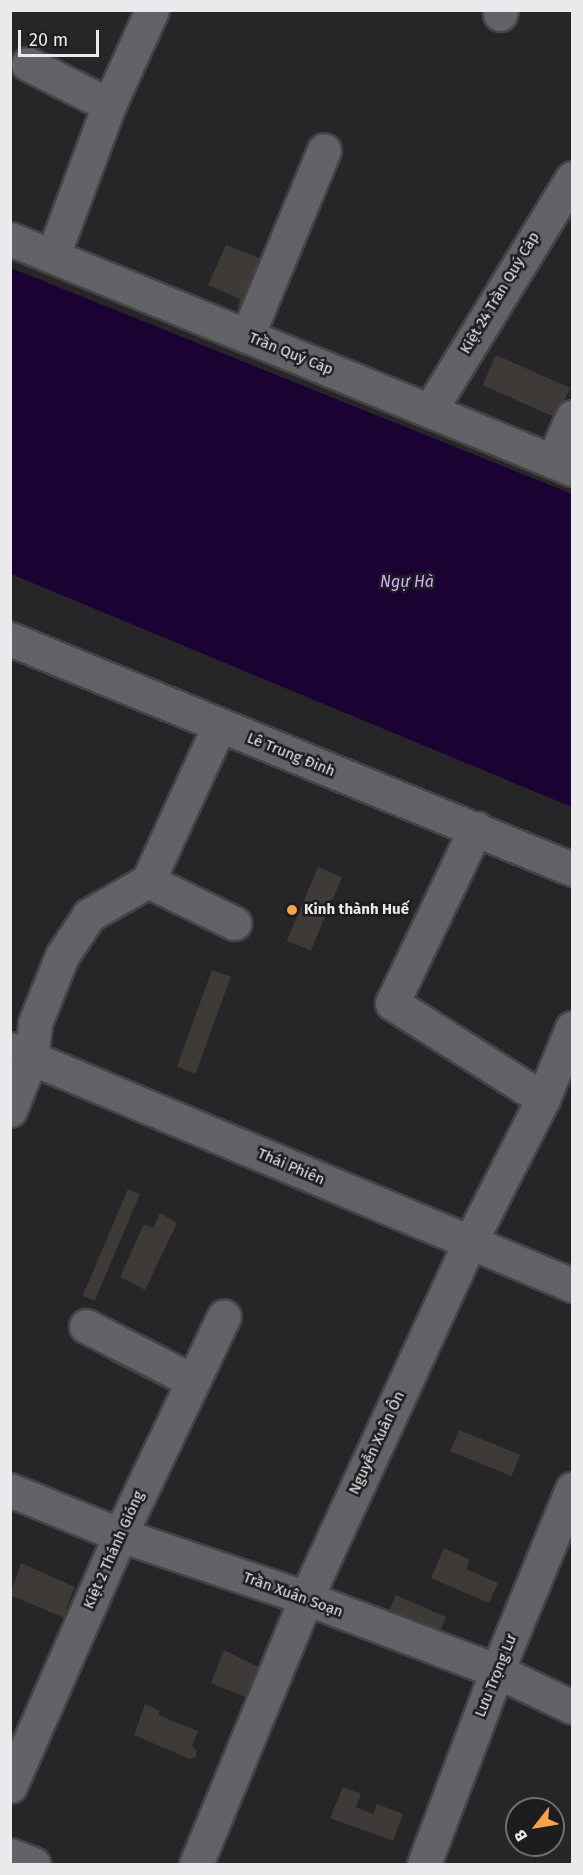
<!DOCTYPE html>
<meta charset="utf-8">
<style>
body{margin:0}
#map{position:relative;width:583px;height:1875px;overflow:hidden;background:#262528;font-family:"Fira Sans",sans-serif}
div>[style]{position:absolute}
.water>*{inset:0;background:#1c0232}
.building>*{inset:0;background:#3d3a37;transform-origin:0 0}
.roads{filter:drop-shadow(2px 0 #444345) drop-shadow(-2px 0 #444345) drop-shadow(0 2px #444345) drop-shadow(0 -2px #444345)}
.minor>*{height:33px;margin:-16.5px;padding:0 16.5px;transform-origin:16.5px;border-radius:16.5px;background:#636266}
.dots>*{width:16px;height:16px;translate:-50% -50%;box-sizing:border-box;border:3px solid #1d1c1f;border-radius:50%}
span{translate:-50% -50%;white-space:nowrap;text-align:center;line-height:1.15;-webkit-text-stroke:5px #1d1c1f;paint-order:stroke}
.street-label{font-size:15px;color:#eae9eb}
.poi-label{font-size:15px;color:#eae9eb;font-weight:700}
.left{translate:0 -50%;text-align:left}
.water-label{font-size:16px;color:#d2b0ff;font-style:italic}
.frame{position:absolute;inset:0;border:12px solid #eae9eb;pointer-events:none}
.north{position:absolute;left:505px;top:1797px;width:60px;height:60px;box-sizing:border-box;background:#1d1c1f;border:2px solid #6f6e71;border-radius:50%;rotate:239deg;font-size:16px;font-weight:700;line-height:24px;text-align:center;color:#eae9eb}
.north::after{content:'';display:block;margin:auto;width:21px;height:27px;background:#f6a247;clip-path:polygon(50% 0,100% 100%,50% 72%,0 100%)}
.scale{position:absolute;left:18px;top:30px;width:81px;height:27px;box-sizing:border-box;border:3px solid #eae9eb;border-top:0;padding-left:8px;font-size:18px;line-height:21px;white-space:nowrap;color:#eae9eb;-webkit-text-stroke:4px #1d1c1f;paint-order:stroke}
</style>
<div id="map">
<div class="water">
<i style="clip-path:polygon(11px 268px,572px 494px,572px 807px,11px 574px)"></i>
</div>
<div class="building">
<i style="clip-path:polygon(226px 245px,267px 261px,247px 310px,238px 306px,240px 299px,208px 285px)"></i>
<i style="left:496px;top:355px;width:81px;height:33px;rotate:24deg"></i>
<i style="left:318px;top:867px;width:26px;height:80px;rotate:23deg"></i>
<i style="left:212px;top:970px;width:20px;height:103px;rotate:20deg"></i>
<i style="left:128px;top:1189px;width:13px;height:116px;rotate:23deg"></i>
<i style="clip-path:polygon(160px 1213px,177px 1223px,145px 1290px,120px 1277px,144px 1224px,153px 1228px)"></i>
<i style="left:122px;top:1337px;width:65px;height:27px;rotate:27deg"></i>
<i style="left:459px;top:1430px;width:66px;height:23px;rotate:22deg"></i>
<i style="clip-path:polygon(444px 1548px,470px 1560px,466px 1569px,498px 1583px,489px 1603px,431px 1578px)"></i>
<i style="clip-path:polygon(21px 1563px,75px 1587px,66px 1609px,71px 1611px,67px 1619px,10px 1595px)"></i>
<i style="clip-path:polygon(396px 1595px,446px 1617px,438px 1636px,381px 1627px)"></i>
<i style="clip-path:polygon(224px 1650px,273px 1674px,263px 1704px,211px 1683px)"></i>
<i style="clip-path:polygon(145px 1704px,160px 1711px,158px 1715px,198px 1731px,192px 1746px,197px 1751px,195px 1757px,190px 1759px,134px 1735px)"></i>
<i style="clip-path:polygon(343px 1787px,361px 1794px,356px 1807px,373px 1814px,377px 1804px,403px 1814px,393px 1841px,330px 1818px)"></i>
</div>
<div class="roads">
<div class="minor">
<i style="left:500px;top:14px;width:4px;rotate:-76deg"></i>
<i style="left:28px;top:64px;width:91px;rotate:26.8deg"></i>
<i style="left:10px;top:239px;width:607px;rotate:22.26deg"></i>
<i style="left:53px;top:255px;width:160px;rotate:-69.5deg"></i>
<i style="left:109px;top:105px;width:104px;rotate:-65.6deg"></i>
<i style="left:247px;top:336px;width:201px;rotate:-67.5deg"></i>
<i style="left:430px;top:410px;width:272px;rotate:-58.5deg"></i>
<i style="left:553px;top:461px;width:48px;rotate:-66.6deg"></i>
<i style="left:10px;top:639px;width:607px;rotate:22.26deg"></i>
<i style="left:476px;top:828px;width:194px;rotate:115.6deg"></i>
<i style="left:392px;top:1003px;width:179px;rotate:32.4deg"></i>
<i style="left:148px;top:881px;width:96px;rotate:26deg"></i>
<i style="left:10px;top:1049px;width:610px;rotate:22.78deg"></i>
<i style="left:10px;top:1110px;width:56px;rotate:-68deg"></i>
<i style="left:31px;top:1058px;width:35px;rotate:-83deg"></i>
<i style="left:35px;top:1023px;width:72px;rotate:-68.1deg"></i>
<i style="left:62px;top:956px;width:49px;rotate:-56.6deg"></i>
<i style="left:89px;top:915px;width:68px;rotate:-30deg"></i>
<i style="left:148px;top:881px;width:170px;rotate:-65.4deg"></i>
<i style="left:86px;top:1326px;width:120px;rotate:27.2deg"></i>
<i style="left:10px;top:1490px;width:119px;rotate:22.2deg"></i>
<i style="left:120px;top:1535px;width:196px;rotate:18.7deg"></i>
<i style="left:306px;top:1598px;width:204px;rotate:20.9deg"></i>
<i style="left:497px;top:1671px;width:83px;rotate:25.6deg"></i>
<i style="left:10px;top:1786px;width:274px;rotate:-66.3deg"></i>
<i style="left:120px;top:1535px;width:242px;rotate:-64.6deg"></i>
<i style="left:10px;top:1855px;width:25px;rotate:21deg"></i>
<i style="left:196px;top:1864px;width:288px;rotate:-67.5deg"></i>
<i style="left:306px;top:1598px;width:392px;rotate:-65.3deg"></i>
<i style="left:470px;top:1242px;width:161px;rotate:-63deg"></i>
<i style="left:543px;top:1099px;width:77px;rotate:-67.8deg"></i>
<i style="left:424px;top:1864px;width:206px;rotate:-69.3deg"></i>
<i style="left:497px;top:1671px;width:197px;rotate:-67.6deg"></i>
</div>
</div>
<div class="dots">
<i style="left:292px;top:910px;background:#f6a247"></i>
</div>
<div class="street-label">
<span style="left:500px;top:293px;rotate:-59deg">Kiệt 24 Trần Quý Cáp</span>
<span style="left:291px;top:354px;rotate:22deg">Trần Quý Cáp</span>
<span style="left:291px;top:755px;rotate:22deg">Lê Trung Đình</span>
<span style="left:291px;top:1167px;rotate:23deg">Thái Phiên</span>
<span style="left:377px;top:1443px;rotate:-65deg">Nguyễn Xuân Ôn</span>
<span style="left:114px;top:1550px;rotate:-66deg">Kiệt 2 Thánh Gióng</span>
<span style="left:293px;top:1595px;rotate:20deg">Trần Xuân Soạn</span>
<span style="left:496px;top:1676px;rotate:-68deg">Lưu Trọng Lư</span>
</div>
<div class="poi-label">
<span class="left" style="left:304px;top:910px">Kinh thành Huế</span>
</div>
<div class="water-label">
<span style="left:407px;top:582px">Ngự Hà</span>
</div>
<div class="frame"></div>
<div class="north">B</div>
<div class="scale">20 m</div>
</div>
